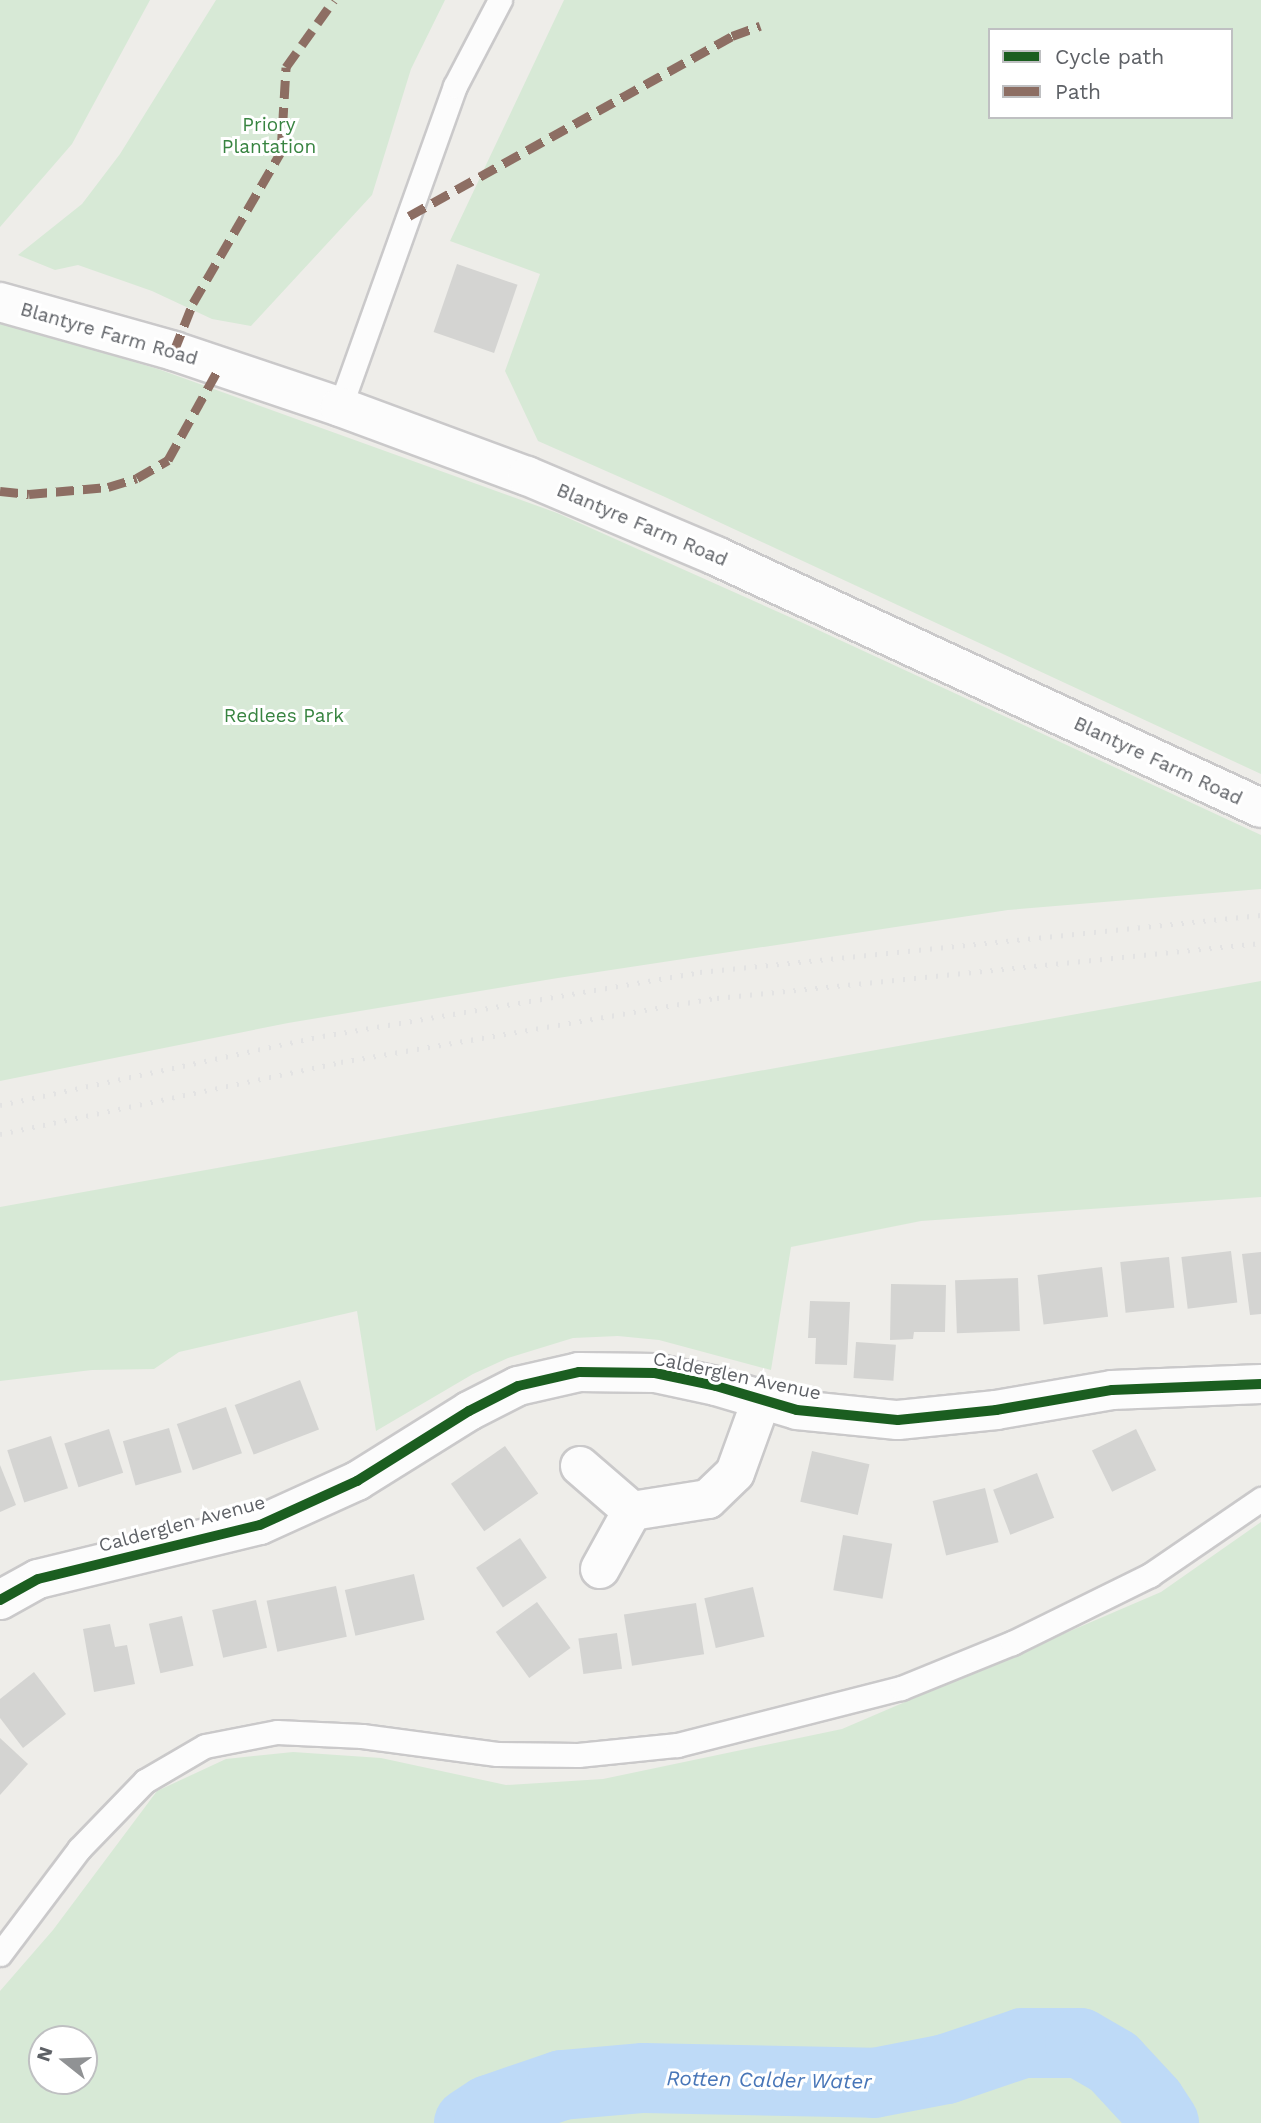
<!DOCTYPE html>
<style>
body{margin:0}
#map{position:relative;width:1261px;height:2123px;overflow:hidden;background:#eeede9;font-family:"Work Sans",sans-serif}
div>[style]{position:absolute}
.green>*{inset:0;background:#d7e9d6}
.river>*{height:70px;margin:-35px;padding:0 35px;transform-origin:35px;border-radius:35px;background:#bedaf7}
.building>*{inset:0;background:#d4d4d2;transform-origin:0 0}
.roads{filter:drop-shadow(2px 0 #cac9ca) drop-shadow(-2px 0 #cac9ca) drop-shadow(0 2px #cac9ca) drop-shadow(0 -2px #cac9ca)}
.service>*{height:23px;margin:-11.5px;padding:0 11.5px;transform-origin:11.5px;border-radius:11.5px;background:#fcfcfc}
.minor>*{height:38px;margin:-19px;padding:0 19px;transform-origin:19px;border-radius:19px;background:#fcfcfc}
.secondary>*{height:38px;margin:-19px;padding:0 19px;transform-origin:19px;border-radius:19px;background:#fcfcfc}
.rail>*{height:5px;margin-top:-2.5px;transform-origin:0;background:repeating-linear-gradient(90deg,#e3e3e3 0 2px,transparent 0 11px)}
.quiet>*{height:9px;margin-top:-4.5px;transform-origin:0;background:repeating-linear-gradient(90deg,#8d6e63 0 18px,transparent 0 27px)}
.cycleway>*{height:10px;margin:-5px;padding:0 5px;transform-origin:5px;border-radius:5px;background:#1b5e20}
span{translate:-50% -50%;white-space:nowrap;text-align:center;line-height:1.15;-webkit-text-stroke:6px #fff;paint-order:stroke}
.park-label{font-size:19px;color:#388441}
.street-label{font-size:19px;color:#5e6166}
.water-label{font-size:21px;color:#4876b8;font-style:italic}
.legend{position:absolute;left:988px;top:28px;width:245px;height:91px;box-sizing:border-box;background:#fff;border:2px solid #bfc0c2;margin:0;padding:9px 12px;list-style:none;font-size:21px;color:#5e6166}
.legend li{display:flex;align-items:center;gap:14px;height:35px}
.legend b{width:35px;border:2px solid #bfc0c2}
.north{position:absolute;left:28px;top:2025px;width:70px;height:70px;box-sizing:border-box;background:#fff;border:2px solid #bfc0c2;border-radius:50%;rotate:288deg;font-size:19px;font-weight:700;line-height:28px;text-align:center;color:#5e6166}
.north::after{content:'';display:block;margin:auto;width:24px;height:32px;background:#909294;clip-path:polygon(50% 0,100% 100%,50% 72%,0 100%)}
</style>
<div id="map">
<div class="green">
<i style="clip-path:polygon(0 0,150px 0,72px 144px,0 227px)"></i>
<i style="clip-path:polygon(216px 0,445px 0,411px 69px,372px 195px,251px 326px,212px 319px,152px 291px,78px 265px,55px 270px,18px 255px,82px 204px,120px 154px)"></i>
<i style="clip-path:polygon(evenodd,564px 0,1261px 0,1261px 774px,665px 497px,538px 441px,505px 371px,540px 274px,450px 241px,564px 0,990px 30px,1231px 30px,1231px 117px,990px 117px,990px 30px)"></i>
<i style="clip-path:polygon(0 322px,158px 369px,557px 513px,803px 623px,1261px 835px,1261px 889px,1008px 910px,558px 978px,288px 1023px,0 1081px)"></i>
<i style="clip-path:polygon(1261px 981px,1261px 1197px,921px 1221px,791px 1247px,771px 1370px,659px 1340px,618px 1336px,573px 1338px,508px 1358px,473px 1374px,376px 1431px,357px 1311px,179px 1352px,154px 1369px,92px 1370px,0 1381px,0 1207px)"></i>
<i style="clip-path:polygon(evenodd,1261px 1522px,1261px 2123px,0 2123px,0 1991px,53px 1930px,157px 1791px,226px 1759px,293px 1752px,381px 1758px,506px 1785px,603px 1779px,842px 1729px,1161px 1592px,1261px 1522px,42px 2039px,84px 2039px,84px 2081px,42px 2081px,42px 2039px)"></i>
</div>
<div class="river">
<i style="left:469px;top:2123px;width:24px;rotate:-33deg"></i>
<i style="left:489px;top:2110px;width:77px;rotate:-18.9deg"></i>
<i style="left:562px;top:2085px;width:82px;rotate:-4.9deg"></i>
<i style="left:644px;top:2078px;width:230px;rotate:1.2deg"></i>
<i style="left:874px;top:2083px;width:73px;rotate:-11deg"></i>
<i style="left:946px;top:2069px;width:81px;rotate:-18.7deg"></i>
<i style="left:1023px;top:2043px;width:57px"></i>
<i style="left:1080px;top:2043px;width:39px;rotate:30deg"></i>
<i style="left:1114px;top:2063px;width:54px;rotate:47.2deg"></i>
<i style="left:1151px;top:2103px;width:24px;rotate:57deg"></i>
</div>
<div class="building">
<i style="left:457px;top:264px;width:64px;height:72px;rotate:19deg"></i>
<i style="left:1231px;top:1251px;width:52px;height:50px;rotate:83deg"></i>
<i style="clip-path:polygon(1261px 1252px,1261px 1314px,1250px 1315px,1242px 1254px)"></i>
<i style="left:1169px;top:1257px;width:51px;height:49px;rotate:84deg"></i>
<i style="left:1102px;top:1267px;width:50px;height:65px;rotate:83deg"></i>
<i style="left:1018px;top:1278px;width:53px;height:63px;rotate:88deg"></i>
<i style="clip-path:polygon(891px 1284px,946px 1285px,945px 1332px,914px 1332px,913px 1339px,890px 1340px)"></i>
<i style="clip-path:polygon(810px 1301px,850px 1302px,847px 1365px,815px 1364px,816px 1338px,808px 1338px)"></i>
<i style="left:856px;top:1342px;width:40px;height:36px;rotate:4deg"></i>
<i style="left:300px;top:1380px;width:53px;height:70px;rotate:69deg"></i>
<i style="left:226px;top:1407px;width:49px;height:52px;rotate:71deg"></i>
<i style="left:169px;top:1428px;width:46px;height:48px;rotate:74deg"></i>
<i style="left:109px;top:1429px;width:46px;height:47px;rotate:72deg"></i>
<i style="left:1136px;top:1429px;width:46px;height:49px;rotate:64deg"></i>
<i style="left:51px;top:1436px;width:55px;height:46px;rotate:72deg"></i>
<i style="left:505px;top:1446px;width:58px;height:66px;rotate:55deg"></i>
<i style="left:812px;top:1451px;width:59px;height:52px;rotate:13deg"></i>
<i style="clip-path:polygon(0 1465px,16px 1505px,0 1512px)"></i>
<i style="left:1037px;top:1473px;width:48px;height:47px;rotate:69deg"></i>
<i style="left:985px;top:1488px;width:56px;height:54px;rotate:76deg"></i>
<i style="left:843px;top:1535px;width:50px;height:56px;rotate:10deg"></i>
<i style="left:520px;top:1538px;width:48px;height:53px;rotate:56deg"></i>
<i style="left:414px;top:1574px;width:47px;height:71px;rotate:77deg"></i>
<i style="left:336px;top:1586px;width:52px;height:71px;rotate:78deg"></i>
<i style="left:753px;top:1587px;width:51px;height:50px;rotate:77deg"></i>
<i style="left:256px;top:1600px;width:49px;height:45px;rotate:77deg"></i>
<i style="left:537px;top:1602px;width:57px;height:51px;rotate:54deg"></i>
<i style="left:696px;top:1603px;width:52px;height:73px;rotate:81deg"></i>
<i style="left:182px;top:1616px;width:51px;height:34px;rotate:77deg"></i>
<i style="clip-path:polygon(110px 1624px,115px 1647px,127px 1645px,135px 1684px,94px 1692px,83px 1629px)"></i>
<i style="left:617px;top:1633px;width:36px;height:39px;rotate:82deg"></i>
<i style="clip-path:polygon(34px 1672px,66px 1714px,23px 1748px,0 1718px,0 1699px)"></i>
<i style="clip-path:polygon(0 1738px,28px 1764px,0 1795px)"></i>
</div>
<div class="roads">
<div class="service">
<i style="left:340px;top:407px;width:341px;rotate:-70.3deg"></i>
<i style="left:455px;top:86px;width:97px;rotate:-62.4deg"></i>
<i style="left:0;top:1954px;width:131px;rotate:-53deg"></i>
<i style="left:79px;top:1849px;width:95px;rotate:-45.9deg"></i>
<i style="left:145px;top:1781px;width:69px;rotate:-30.3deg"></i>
<i style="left:205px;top:1746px;width:73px;rotate:-11deg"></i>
<i style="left:277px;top:1732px;width:85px;rotate:2.7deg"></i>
<i style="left:362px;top:1736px;width:136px;rotate:7.6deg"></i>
<i style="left:497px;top:1754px;width:81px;rotate:0.7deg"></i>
<i style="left:578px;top:1755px;width:100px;rotate:-5.8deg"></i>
<i style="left:677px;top:1745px;width:231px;rotate:-14.3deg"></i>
<i style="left:901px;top:1688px;width:120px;rotate:-22.1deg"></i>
<i style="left:1012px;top:1643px;width:154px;rotate:-26.2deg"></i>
<i style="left:1150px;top:1575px;width:135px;rotate:-34.4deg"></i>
</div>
<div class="minor">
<i style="left:580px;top:1466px;width:69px;rotate:40.9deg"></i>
<i style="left:632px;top:1511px;width:77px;rotate:-9deg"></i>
<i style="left:708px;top:1499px;width:37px;rotate:-44deg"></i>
<i style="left:735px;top:1473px;width:77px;rotate:-70.1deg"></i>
<i style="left:600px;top:1569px;width:66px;rotate:-61.1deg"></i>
<i style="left:0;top:1600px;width:43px;rotate:-28.9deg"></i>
<i style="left:38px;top:1579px;width:228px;rotate:-13.7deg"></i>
<i style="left:260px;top:1525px;width:107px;rotate:-24.4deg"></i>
<i style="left:357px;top:1481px;width:132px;rotate:-32deg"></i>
<i style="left:469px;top:1411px;width:55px;rotate:-27deg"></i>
<i style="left:518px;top:1386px;width:63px;rotate:-12.9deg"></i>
<i style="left:579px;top:1372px;width:76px;rotate:0.8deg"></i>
<i style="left:655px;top:1373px;width:62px;rotate:12deg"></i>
<i style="left:716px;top:1386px;width:84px;rotate:16.5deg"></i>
<i style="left:797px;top:1410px;width:101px;rotate:5.7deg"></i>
<i style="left:898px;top:1420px;width:99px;rotate:-5.8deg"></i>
<i style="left:996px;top:1410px;width:118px;rotate:-9.8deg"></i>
<i style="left:1112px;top:1390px;width:149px;rotate:-2.3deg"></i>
</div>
<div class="secondary">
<i style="left:0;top:302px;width:181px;rotate:15.7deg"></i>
<i style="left:174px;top:351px;width:175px;rotate:18.6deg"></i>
<i style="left:340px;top:407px;width:199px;rotate:20.3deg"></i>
<i style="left:527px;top:476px;width:205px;rotate:22.9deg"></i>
<i style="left:716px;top:556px;width:600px;rotate:24.82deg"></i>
</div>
</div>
<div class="rail">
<i style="left:0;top:1105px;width:330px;rotate:-12.1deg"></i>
<i style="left:323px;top:1036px;width:382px;rotate:-9.6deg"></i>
<i style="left:700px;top:972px;width:564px;rotate:-5.8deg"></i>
<i style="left:0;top:1134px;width:349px;rotate:-11.9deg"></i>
<i style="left:341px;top:1062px;width:381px;rotate:-9.7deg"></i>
<i style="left:717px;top:998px;width:547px;rotate:-5.77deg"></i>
</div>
<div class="quiet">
<i style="left:409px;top:216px;width:370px;rotate:-29.1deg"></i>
<i style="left:732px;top:36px;width:30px;rotate:-20deg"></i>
<i style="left:174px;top:351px;width:52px;rotate:-68.4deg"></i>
<i style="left:193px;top:303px;width:175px;rotate:-59.8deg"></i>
<i style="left:281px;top:152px;width:85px;rotate:-86.6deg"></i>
<i style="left:286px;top:67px;width:82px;rotate:-54.4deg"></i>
<i style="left:0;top:491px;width:29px;rotate:6deg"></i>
<i style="left:29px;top:494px;width:79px;rotate:-5.1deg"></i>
<i style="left:108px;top:487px;width:30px;rotate:-17deg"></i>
<i style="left:137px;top:478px;width:36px;rotate:-30deg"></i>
<i style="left:168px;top:460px;width:107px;rotate:-61deg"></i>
</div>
<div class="cycleway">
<i style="left:0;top:1600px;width:43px;rotate:-28.9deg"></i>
<i style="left:38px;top:1579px;width:228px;rotate:-13.7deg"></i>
<i style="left:260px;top:1525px;width:107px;rotate:-24.4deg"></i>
<i style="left:357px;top:1481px;width:132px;rotate:-32deg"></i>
<i style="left:469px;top:1411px;width:55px;rotate:-27deg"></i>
<i style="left:518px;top:1386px;width:63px;rotate:-12.9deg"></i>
<i style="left:579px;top:1372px;width:76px;rotate:0.8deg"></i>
<i style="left:655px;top:1373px;width:62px;rotate:12deg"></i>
<i style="left:716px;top:1386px;width:84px;rotate:16.5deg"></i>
<i style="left:797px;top:1410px;width:101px;rotate:5.7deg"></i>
<i style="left:898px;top:1420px;width:99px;rotate:-5.8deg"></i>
<i style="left:996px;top:1410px;width:118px;rotate:-9.8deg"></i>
<i style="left:1112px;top:1390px;width:149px;rotate:-2.3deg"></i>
</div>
<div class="park-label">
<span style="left:269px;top:136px">Priory<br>Plantation</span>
<span style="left:284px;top:716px">Redlees Park</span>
</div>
<div class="street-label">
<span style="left:109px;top:334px;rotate:16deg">Blantyre Farm Road</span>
<span style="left:642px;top:525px;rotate:23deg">Blantyre Farm Road</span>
<span style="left:1158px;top:761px;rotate:25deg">Blantyre Farm Road</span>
<span style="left:737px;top:1376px;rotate:12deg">Calderglen Avenue</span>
<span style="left:182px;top:1524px;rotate:-15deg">Calderglen Avenue</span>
</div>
<div class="water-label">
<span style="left:769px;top:2080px;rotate:1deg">Rotten Calder Water</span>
</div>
<ul class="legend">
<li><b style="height:9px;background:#1b5e20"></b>Cycle path</li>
<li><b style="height:9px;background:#8d6e63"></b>Path</li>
</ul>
<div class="north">N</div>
</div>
